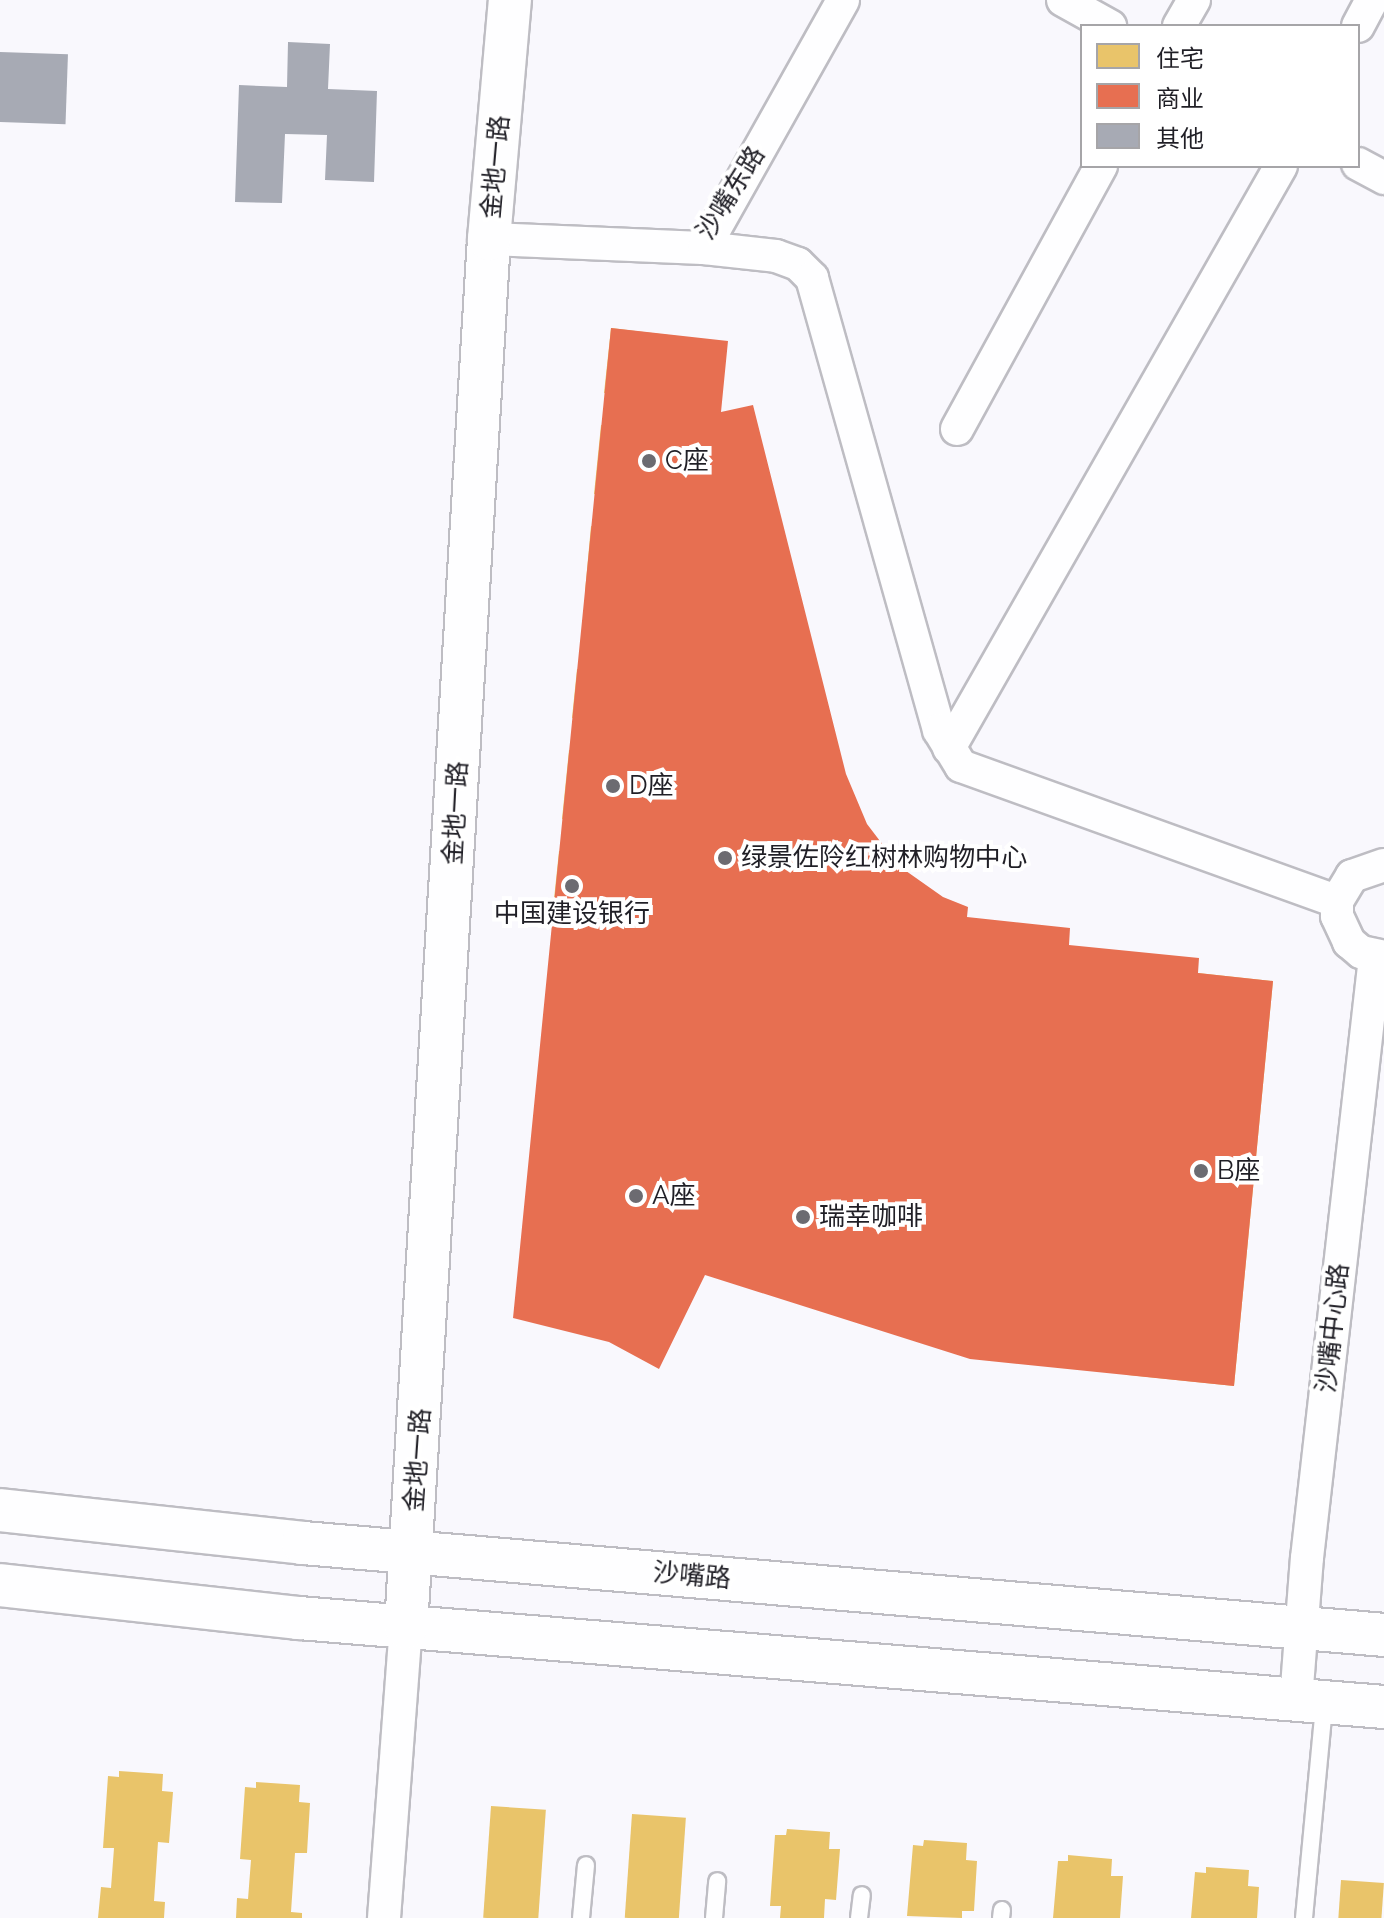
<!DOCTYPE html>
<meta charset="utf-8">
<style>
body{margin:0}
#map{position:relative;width:1384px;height:1918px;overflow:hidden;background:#f9f8fd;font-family:Raleway,"Noto Sans SC",sans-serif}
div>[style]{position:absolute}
.homes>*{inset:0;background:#e9c46a;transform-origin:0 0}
.shops>*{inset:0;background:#e76f51}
.building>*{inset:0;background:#a7aab4;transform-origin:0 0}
.roads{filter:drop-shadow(2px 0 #bebdc3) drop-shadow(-2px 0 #bebdc3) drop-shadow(0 2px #bebdc3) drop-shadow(0 -2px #bebdc3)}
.service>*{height:16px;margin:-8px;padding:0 8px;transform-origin:8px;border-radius:8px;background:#fefeff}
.minor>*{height:32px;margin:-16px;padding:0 16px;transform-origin:16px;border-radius:16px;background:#fefeff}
.tertiary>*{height:42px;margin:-21px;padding:0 21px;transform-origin:21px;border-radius:21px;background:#fefeff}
.dots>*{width:22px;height:22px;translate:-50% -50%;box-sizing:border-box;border:4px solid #fff;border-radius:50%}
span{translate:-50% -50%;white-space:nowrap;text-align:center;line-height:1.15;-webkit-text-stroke:8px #fff;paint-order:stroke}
.street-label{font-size:26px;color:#201f26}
.poi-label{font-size:26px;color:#201f26}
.left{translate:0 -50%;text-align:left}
.legend{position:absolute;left:1080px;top:24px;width:280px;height:144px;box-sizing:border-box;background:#fff;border:2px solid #a6a5a8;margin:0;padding:10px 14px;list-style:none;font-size:24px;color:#201f26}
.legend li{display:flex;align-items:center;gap:16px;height:40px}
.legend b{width:40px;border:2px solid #a6a5a8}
</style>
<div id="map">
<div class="homes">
<i style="clip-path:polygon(611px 328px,677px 336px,672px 390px,707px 394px,692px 547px,657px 544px,651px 598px,585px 591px,591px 526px,609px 528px,612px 496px,594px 494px,601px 425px,619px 427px,622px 395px,604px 393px)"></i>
<i style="clip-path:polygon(577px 669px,633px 675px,631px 692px,671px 696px,651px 894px,611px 889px,610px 905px,554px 899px,559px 851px,590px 854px,593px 823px,562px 819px,569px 750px,601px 753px,604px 721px,572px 718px)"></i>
<i style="clip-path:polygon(1198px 973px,1273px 981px,1234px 1386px,1128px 1375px,1137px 1279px,1157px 1282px,1166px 1196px,1146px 1194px,1150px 1146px,1170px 1148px,1179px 1061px,1159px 1059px,1164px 1014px,1194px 1017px)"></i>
<i style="clip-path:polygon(119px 1771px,163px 1774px,162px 1791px,173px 1792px,169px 1843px,158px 1842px,154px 1901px,165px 1902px,164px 1918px,98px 1918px,101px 1887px,111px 1888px,114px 1848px,103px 1848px,108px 1776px,119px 1777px)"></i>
<i style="clip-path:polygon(256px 1782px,300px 1785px,299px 1802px,310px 1803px,307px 1853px,295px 1853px,291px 1912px,302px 1913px,302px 1918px,236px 1918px,237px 1898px,248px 1899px,251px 1860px,240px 1859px,245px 1787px,256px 1788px)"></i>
<i style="left:491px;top:1806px;width:55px;height:112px;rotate:4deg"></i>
<i style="left:632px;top:1814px;width:54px;height:104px;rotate:4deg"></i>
<i style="clip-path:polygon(787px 1829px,830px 1832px,829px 1849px,840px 1849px,836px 1900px,825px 1899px,824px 1918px,780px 1918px,781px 1906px,770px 1906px,775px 1835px,786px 1835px)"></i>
<i style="clip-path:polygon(924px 1840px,967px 1843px,966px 1860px,977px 1861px,974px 1911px,962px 1911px,962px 1918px,907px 1916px,913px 1845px,923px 1846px)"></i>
<i style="clip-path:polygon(1068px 1855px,1112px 1859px,1111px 1876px,1123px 1876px,1120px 1918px,1053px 1918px,1058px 1861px,1068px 1861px)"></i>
<i style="clip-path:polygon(1206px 1867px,1249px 1870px,1248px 1886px,1259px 1887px,1257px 1918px,1191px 1918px,1195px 1872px,1206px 1873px)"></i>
<i style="left:1341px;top:1880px;width:43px;height:38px;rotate:4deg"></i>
</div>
<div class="shops">
<i style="clip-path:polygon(611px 328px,728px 341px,721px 412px,753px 405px,846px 774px,867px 824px,899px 866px,943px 897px,968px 907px,967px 917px,1070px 928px,1069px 945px,1199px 958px,1198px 973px,1273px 981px,1234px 1386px,970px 1359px,705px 1275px,659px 1369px,609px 1342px,513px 1318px)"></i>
</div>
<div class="building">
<i style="clip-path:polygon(288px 42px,330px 44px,328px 89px,377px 91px,374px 182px,325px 180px,327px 135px,285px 134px,282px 203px,235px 202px,239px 85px,287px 87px)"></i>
<i style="left:0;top:52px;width:68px;height:70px;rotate:2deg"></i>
</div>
<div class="roads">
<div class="service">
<i style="left:581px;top:1918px;width:53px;rotate:-84.6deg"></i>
<i style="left:714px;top:1918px;width:37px;rotate:-85deg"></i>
<i style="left:859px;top:1918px;width:23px;rotate:-83deg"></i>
<i style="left:1001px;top:1918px;width:8px;rotate:-83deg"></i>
<i style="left:1304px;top:1918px;width:214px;rotate:-84.6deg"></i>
</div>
<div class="minor">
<i style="left:1063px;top:0;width:54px;rotate:29deg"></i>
<i style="left:1179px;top:26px;width:30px;rotate:-60deg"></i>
<i style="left:1358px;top:26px;width:30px;rotate:-62deg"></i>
<i style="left:1358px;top:164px;width:30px;rotate:28deg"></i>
<i style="left:489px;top:239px;width:215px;rotate:2.4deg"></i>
<i style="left:704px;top:248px;width:284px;rotate:-60.7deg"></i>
<i style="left:704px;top:248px;width:72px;rotate:6.3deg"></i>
<i style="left:776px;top:256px;width:23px;rotate:20deg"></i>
<i style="left:798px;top:264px;width:20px;rotate:45deg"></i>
<i style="left:812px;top:278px;width:470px;rotate:74.3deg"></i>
<i style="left:939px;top:730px;width:42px;rotate:58.6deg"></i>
<i style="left:961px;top:766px;width:400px;rotate:19.8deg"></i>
<i style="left:957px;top:429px;width:300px;rotate:-61.3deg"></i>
<i style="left:949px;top:748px;width:670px;rotate:-60.3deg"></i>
<i style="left:1384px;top:865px;width:34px;rotate:161deg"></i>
<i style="left:1352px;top:876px;width:29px;rotate:121deg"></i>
<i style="left:1337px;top:901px;width:15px;rotate:90deg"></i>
<i style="left:1337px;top:916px;width:29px;rotate:65deg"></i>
<i style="left:1349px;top:942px;width:16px;rotate:40deg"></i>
<i style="left:1361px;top:952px;width:24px;rotate:12deg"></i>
<i style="left:1296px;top:1700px;width:142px;rotate:-85.6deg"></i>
<i style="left:1307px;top:1558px;width:605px;rotate:-83.54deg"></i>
<i style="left:384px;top:1918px;width:292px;rotate:-85.7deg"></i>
</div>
<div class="tertiary">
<i style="left:0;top:1510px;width:305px;rotate:6.2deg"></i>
<i style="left:303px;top:1543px;width:1085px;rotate:4.86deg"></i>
<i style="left:0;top:1585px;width:301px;rotate:6.3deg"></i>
<i style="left:299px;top:1618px;width:1089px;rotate:4.69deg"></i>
<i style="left:406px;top:1627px;width:1390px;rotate:-86.58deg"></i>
<i style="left:489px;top:239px;width:240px;rotate:-85deg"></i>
</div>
</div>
<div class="dots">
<i style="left:649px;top:461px;background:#6c6b71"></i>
<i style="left:613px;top:786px;background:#6c6b71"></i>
<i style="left:725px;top:858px;background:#6c6b71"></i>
<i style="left:572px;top:886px;background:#6c6b71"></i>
<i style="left:1201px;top:1171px;background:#6c6b71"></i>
<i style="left:636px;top:1196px;background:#6c6b71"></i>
<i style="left:803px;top:1217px;background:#6c6b71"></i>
</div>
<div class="street-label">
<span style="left:496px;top:167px;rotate:-85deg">金地一路</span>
<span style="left:731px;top:193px;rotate:-58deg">沙嘴东路</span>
<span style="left:456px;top:813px;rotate:-87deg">金地一路</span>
<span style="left:1333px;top:1328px;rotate:-84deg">沙嘴中心路</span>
<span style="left:418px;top:1460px;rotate:-86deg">金地一路</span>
<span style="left:692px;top:1576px;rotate:5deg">沙嘴路</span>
</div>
<div class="poi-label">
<span class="left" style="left:665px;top:461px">C座</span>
<span class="left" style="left:629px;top:786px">D座</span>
<span class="left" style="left:741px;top:858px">绿景佐阾红树林购物中心</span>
<span style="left:572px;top:914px">中国建设银行</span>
<span class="left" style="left:1217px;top:1171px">B座</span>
<span class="left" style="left:652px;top:1196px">A座</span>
<span class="left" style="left:819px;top:1217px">瑞幸咖啡</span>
</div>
<ul class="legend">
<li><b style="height:22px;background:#e9c46a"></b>住宅</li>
<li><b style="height:22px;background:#e76f51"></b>商业</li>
<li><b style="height:22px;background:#a7aab4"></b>其他</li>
</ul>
</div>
